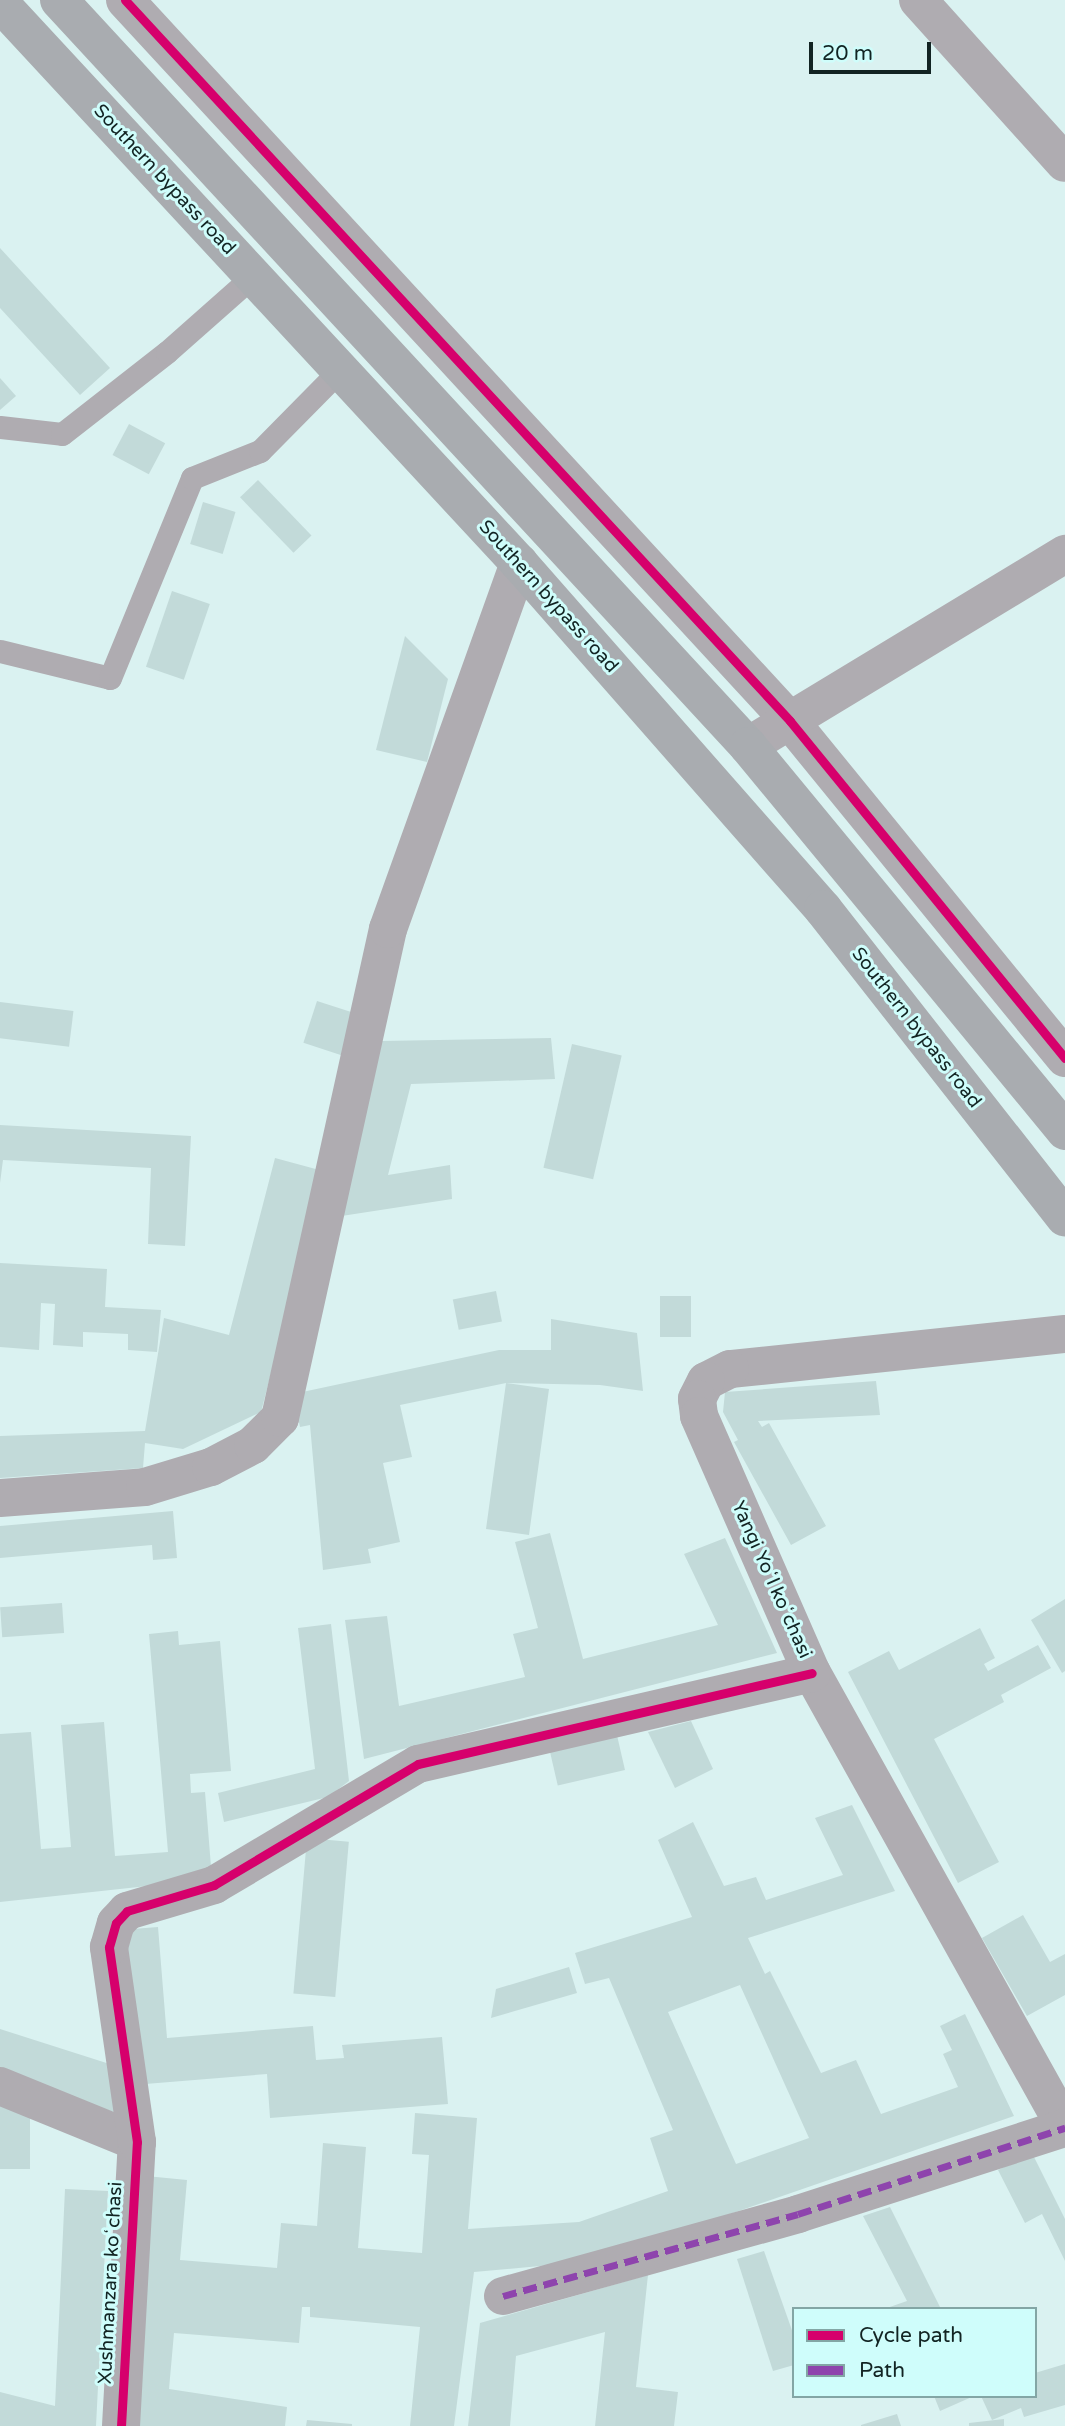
<!DOCTYPE html>
<meta charset="utf-8">
<style>
body{margin:0}
#map{position:relative;width:1065px;height:2426px;overflow:hidden;background:#daf2f1;font-family:"Varela Round",sans-serif}
div>[style]{position:absolute}
.building>*{inset:0;background:#c2dad9;transform-origin:0 0}
.service>*{height:23px;margin:-11.5px;padding:0 11.5px;transform-origin:11.5px;border-radius:11.5px;background:#afacb1}
.minor>*{height:38px;margin:-19px;padding:0 19px;transform-origin:19px;border-radius:19px;background:#afacb1}
.trunk>*{height:38px;margin:-19px;padding:0 19px;transform-origin:19px;border-radius:19px;background:#a9acb0}
.quiet>*{height:7px;margin-top:-3.5px;transform-origin:0;background:repeating-linear-gradient(90deg,#8e44ad 0 14px,transparent 0 21px)}
.cycleway>*{height:9px;margin:-4.5px;padding:0 4.5px;transform-origin:4.5px;border-radius:4.5px;background:#d6006c}
span{translate:-50% -50%;white-space:nowrap;text-align:center;line-height:1.15;-webkit-text-stroke:6px #cffdfb;paint-order:stroke}
.street-label{font-size:19px;color:#122423}
.legend{position:absolute;left:792px;top:2307px;width:245px;height:91px;box-sizing:border-box;background:#cffdfb;border:2px solid #83a6a5;margin:0;padding:9px 12px;list-style:none;font-size:21px;color:#122423}
.legend li{display:flex;align-items:center;gap:14px;height:35px}
.legend b{width:35px;border:2px solid #83a6a5}
.scale{position:absolute;left:809px;top:42px;width:122px;height:32px;box-sizing:border-box;border:4px solid #122423;border-top:0;padding-left:9px;font-size:21px;line-height:24px;white-space:nowrap;color:#122423;-webkit-text-stroke:5px #cffdfb;paint-order:stroke}
</style>
<div id="map">
<div class="building">
<i style="clip-path:polygon(0 248px,110px 368px,80px 395px,0 308px)"></i>
<i style="clip-path:polygon(0 378px,16px 396px,0 410px)"></i>
<i style="left:129px;top:424px;width:41px;height:35px;rotate:28deg"></i>
<i style="left:258px;top:480px;width:77px;height:25px;rotate:46deg"></i>
<i style="left:203px;top:502px;width:34px;height:44px;rotate:17deg"></i>
<i style="left:172px;top:591px;width:40px;height:80px;rotate:19deg"></i>
<i style="clip-path:polygon(405px 636px,448px 679px,427px 762px,376px 750px)"></i>
<i style="left:317px;top:1001px;width:40px;height:44px;rotate:18deg"></i>
<i style="left:0;top:1002px;width:74px;height:36px;rotate:7deg"></i>
<i style="clip-path:polygon(551px 1038px,555px 1079px,411px 1084px,388px 1175px,450px 1165px,452px 1199px,335px 1217px,382px 1041px)"></i>
<i style="left:572px;top:1044px;width:51px;height:127px;rotate:13deg"></i>
<i style="clip-path:polygon(0 1125px,191px 1136px,185px 1246px,148px 1244px,151px 1168px,3px 1160px,0 1183px)"></i>
<i style="clip-path:polygon(275px 1158px,323px 1171px,261px 1412px,183px 1449px,145px 1443px,143px 1468px,0 1478px,0 1436px,145px 1431px,164px 1318px,229px 1335px)"></i>
<i style="clip-path:polygon(0 1263px,107px 1269px,105px 1307px,161px 1310px,157px 1352px,128px 1350px,128px 1334px,83px 1332px,83px 1347px,53px 1345px,55px 1304px,41px 1303px,39px 1350px,0 1347px)"></i>
<i style="left:496px;top:1291px;width:31px;height:44px;rotate:79deg"></i>
<i style="left:660px;top:1296px;width:31px;height:41px"></i>
<i style="clip-path:polygon(551px 1319px,637px 1333px,643px 1391px,600px 1385px,506px 1383px,549px 1389px,529px 1535px,486px 1529px,506px 1383px,400px 1405px,412px 1457px,383px 1463px,400px 1542px,368px 1549px,371px 1563px,323px 1570px,310px 1425px,300px 1427px,293px 1394px,499px 1350px,551px 1350px)"></i>
<i style="clip-path:polygon(876px 1381px,880px 1415px,758px 1421px,762px 1427px,769px 1423px,826px 1526px,791px 1545px,734px 1442px,738px 1440px,723px 1412px,725px 1392px)"></i>
<i style="clip-path:polygon(173px 1511px,177px 1558px,153px 1560px,152px 1545px,0 1558px,0 1526px)"></i>
<i style="clip-path:polygon(550px 1533px,583px 1659px,718px 1625px,684px 1554px,725px 1538px,777px 1653px,364px 1759px,345px 1620px,387px 1616px,399px 1706px,525px 1677px,513px 1634px,538px 1628px,515px 1542px)"></i>
<i style="clip-path:polygon(1065px 1599px,1065px 1671px,1062px 1673px,1031px 1620px)"></i>
<i style="left:62px;top:1603px;width:30px;height:62px;rotate:86deg"></i>
<i style="clip-path:polygon(331px 1624px,349px 1781px,328px 1797px,224px 1822px,218px 1793px,315px 1769px,298px 1628px)"></i>
<i style="clip-path:polygon(980px 1628px,995px 1658px,984px 1664px,988px 1671px,1038px 1645px,1051px 1668px,1001px 1695px,1004px 1702px,934px 1739px,999px 1862px,958px 1883px,848px 1672px,889px 1651px,899px 1670px)"></i>
<i style="clip-path:polygon(178px 1631px,179px 1645px,220px 1641px,231px 1771px,190px 1774px,191px 1793px,205px 1792px,212px 1879px,0 1902px,0 1734px,31px 1732px,41px 1849px,71px 1847px,61px 1725px,104px 1722px,115px 1856px,168px 1852px,149px 1634px)"></i>
<i style="clip-path:polygon(691px 1721px,713px 1769px,675px 1788px,648px 1732px)"></i>
<i style="left:616px;top:1731px;width:40px;height:69px;rotate:77deg"></i>
<i style="clip-path:polygon(evenodd,852px 1805px,895px 1891px,748px 1938px,765px 1974px,770px 1971px,821px 2073px,856px 2060px,881px 2114px,958px 2087px,943px 2054px,952px 2050px,940px 2026px,965px 2014px,1014px 2116px,594px 2261px,474px 2272px,454px 2426px,410px 2426px,420px 2327px,310px 2317px,310px 2307px,302px 2307px,299px 2343px,174px 2333px,169px 2389px,287px 2407px,285px 2426px,134px 2426px,146px 2176px,187px 2180px,180px 2260px,277px 2268px,281px 2223px,317px 2226px,323px 2143px,366px 2147px,358px 2248px,422px 2253px,429px 2155px,412px 2154px,415px 2113px,477px 2118px,468px 2229px,579px 2222px,668px 2191px,650px 2138px,673px 2130px,609px 1978px,585px 1984px,575px 1953px,692px 1917px,658px 1840px,693px 1822px,724px 1886px,756px 1877px,766px 1900px,843px 1875px,815px 1818px,852px 1805px,740px 1985px,809px 2138px,736px 2164px,668px 2012px,740px 1985px)"></i>
<i style="left:307px;top:1838px;width:42px;height:156px;rotate:5deg"></i>
<i style="clip-path:polygon(1023px 1915px,1050px 1962px,1065px 1954px,1065px 1995px,1027px 2016px,982px 1938px)"></i>
<i style="clip-path:polygon(158px 1927px,167px 2038px,313px 2026px,316px 2060px,344px 2058px,342px 2045px,442px 2037px,448px 2104px,270px 2118px,267px 2074px,133px 2085px,120px 1930px)"></i>
<i style="clip-path:polygon(569px 1967px,577px 1993px,491px 2018px,496px 1989px)"></i>
<i style="clip-path:polygon(0 2029px,119px 2067px,120px 2114px,0 2075px)"></i>
<i style="clip-path:polygon(0 2102px,30px 2115px,30px 2169px,0 2169px)"></i>
<i style="clip-path:polygon(1032px 2153px,1065px 2219px,1065px 2261px,1042px 2214px,1025px 2223px,998px 2170px)"></i>
<i style="clip-path:polygon(65px 2189px,108px 2191px,96px 2426px,0 2426px,0 2392px,55px 2406px)"></i>
<i style="clip-path:polygon(890px 2207px,941px 2309px,884px 2309px,907px 2301px,863px 2216px)"></i>
<i style="clip-path:polygon(764px 2251px,794px 2336px,794px 2365px,773px 2371px,737px 2259px)"></i>
<i style="clip-path:polygon(648px 2275px,636px 2387px,678px 2392px,674px 2426px,595px 2426px,605px 2332px,516px 2356px,510px 2426px,468px 2426px,480px 2323px)"></i>
<i style="clip-path:polygon(1065px 2364px,1065px 2405px,1024px 2417px,1021px 2408px,992px 2420px,981px 2396px,1035px 2396px,1035px 2373px)"></i>
<i style="clip-path:polygon(934px 2396px,974px 2396px,940px 2411px)"></i>
<i style="clip-path:polygon(897px 2414px,901px 2426px,861px 2426px,861px 2425px)"></i>
<i style="clip-path:polygon(1004px 2419px,1004px 2426px,969px 2426px,969px 2423px)"></i>
<i style="clip-path:polygon(307px 2420px,352px 2424px,352px 2426px,306px 2426px)"></i>
</div>
<div class="service">
<i style="left:0;top:427px;width:62px;rotate:6.4deg"></i>
<i style="left:62px;top:434px;width:133px;rotate:-38deg"></i>
<i style="left:167px;top:352px;width:115px;rotate:-41.5deg"></i>
<i style="left:0;top:651px;width:113px;rotate:13.8deg"></i>
<i style="left:110px;top:678px;width:216px;rotate:-67.7deg"></i>
<i style="left:192px;top:478px;width:73px;rotate:-21.7deg"></i>
<i style="left:260px;top:451px;width:114px;rotate:-45.4deg"></i>
</div>
<div class="minor">
<i style="left:125px;top:0;width:981px;rotate:47.31deg"></i>
<i style="left:790px;top:721px;width:435px;rotate:50.8deg"></i>
<i style="left:918px;top:0;width:219px;rotate:48deg"></i>
<i style="left:748px;top:746px;width:371px;rotate:-31.2deg"></i>
<i style="left:1065px;top:1334px;width:337px;rotate:174deg"></i>
<i style="left:730px;top:1369px;width:27px;rotate:153deg"></i>
<i style="left:706px;top:1381px;width:20px;rotate:117deg"></i>
<i style="left:697px;top:1399px;width:17px;rotate:83deg"></i>
<i style="left:699px;top:1416px;width:281px;rotate:66.3deg"></i>
<i style="left:812px;top:1673px;width:520px;rotate:60.87deg"></i>
<i style="left:0;top:1498px;width:145px;rotate:-4.3deg"></i>
<i style="left:145px;top:1487px;width:69px;rotate:-16.9deg"></i>
<i style="left:211px;top:1467px;width:47px;rotate:-27.6deg"></i>
<i style="left:253px;top:1445px;width:38px;rotate:-45deg"></i>
<i style="left:280px;top:1418px;width:501px;rotate:-77.55deg"></i>
<i style="left:388px;top:929px;width:389px;rotate:-70.3deg"></i>
<i style="left:0;top:2086px;width:148px;rotate:22.2deg"></i>
<i style="left:503px;top:2296px;width:306px;rotate:-15.5deg"></i>
<i style="left:798px;top:2214px;width:281px;rotate:-17.9deg"></i>
<i style="left:121px;top:2426px;width:284px;rotate:-86.8deg"></i>
<i style="left:137px;top:2142px;width:197px;rotate:-98.2deg"></i>
<i style="left:109px;top:1947px;width:25px;rotate:-74deg"></i>
<i style="left:116px;top:1923px;width:16px;rotate:-47deg"></i>
<i style="left:127px;top:1911px;width:91px;rotate:-16.6deg"></i>
<i style="left:214px;top:1885px;width:237px;rotate:-30.7deg"></i>
<i style="left:418px;top:1764px;width:404px;rotate:-13deg"></i>
</div>
<div class="trunk">
<i style="left:59px;top:0;width:1015px;rotate:47.27deg"></i>
<i style="left:748px;top:746px;width:499px;rotate:50.5deg"></i>
<i style="left:0;top:3px;width:764px;rotate:47.18deg"></i>
<i style="left:519px;top:563px;width:461px;rotate:48.7deg"></i>
<i style="left:823px;top:909px;width:392px;rotate:51.9deg"></i>
</div>
<div class="quiet">
<i style="left:503px;top:2296px;width:306px;rotate:-15.5deg"></i>
<i style="left:798px;top:2214px;width:281px;rotate:-17.9deg"></i>
</div>
<div class="cycleway">
<i style="left:125px;top:0;width:981px;rotate:47.31deg"></i>
<i style="left:790px;top:721px;width:435px;rotate:50.8deg"></i>
<i style="left:121px;top:2426px;width:284px;rotate:-86.8deg"></i>
<i style="left:137px;top:2142px;width:197px;rotate:-98.2deg"></i>
<i style="left:109px;top:1947px;width:25px;rotate:-74deg"></i>
<i style="left:116px;top:1923px;width:16px;rotate:-47deg"></i>
<i style="left:127px;top:1911px;width:91px;rotate:-16.6deg"></i>
<i style="left:214px;top:1885px;width:237px;rotate:-30.7deg"></i>
<i style="left:418px;top:1764px;width:404px;rotate:-13deg"></i>
</div>
<div class="street-label">
<span style="left:164px;top:180px;rotate:47deg">Southern bypass road</span>
<span style="left:548px;top:597px;rotate:48deg">Southern bypass road</span>
<span style="left:916px;top:1028px;rotate:52deg">Southern bypass road</span>
<span style="left:771px;top:1580px;rotate:66deg">Yangi Yoʻl koʻchasi</span>
<span style="left:111px;top:2283px;rotate:-87deg">Xushmanzara koʻchasi</span>
</div>
<ul class="legend">
<li><b style="height:9px;background:#d6006c"></b>Cycle path</li>
<li><b style="height:9px;background:#8e44ad"></b>Path</li>
</ul>
<div class="scale">20 m</div>
</div>
